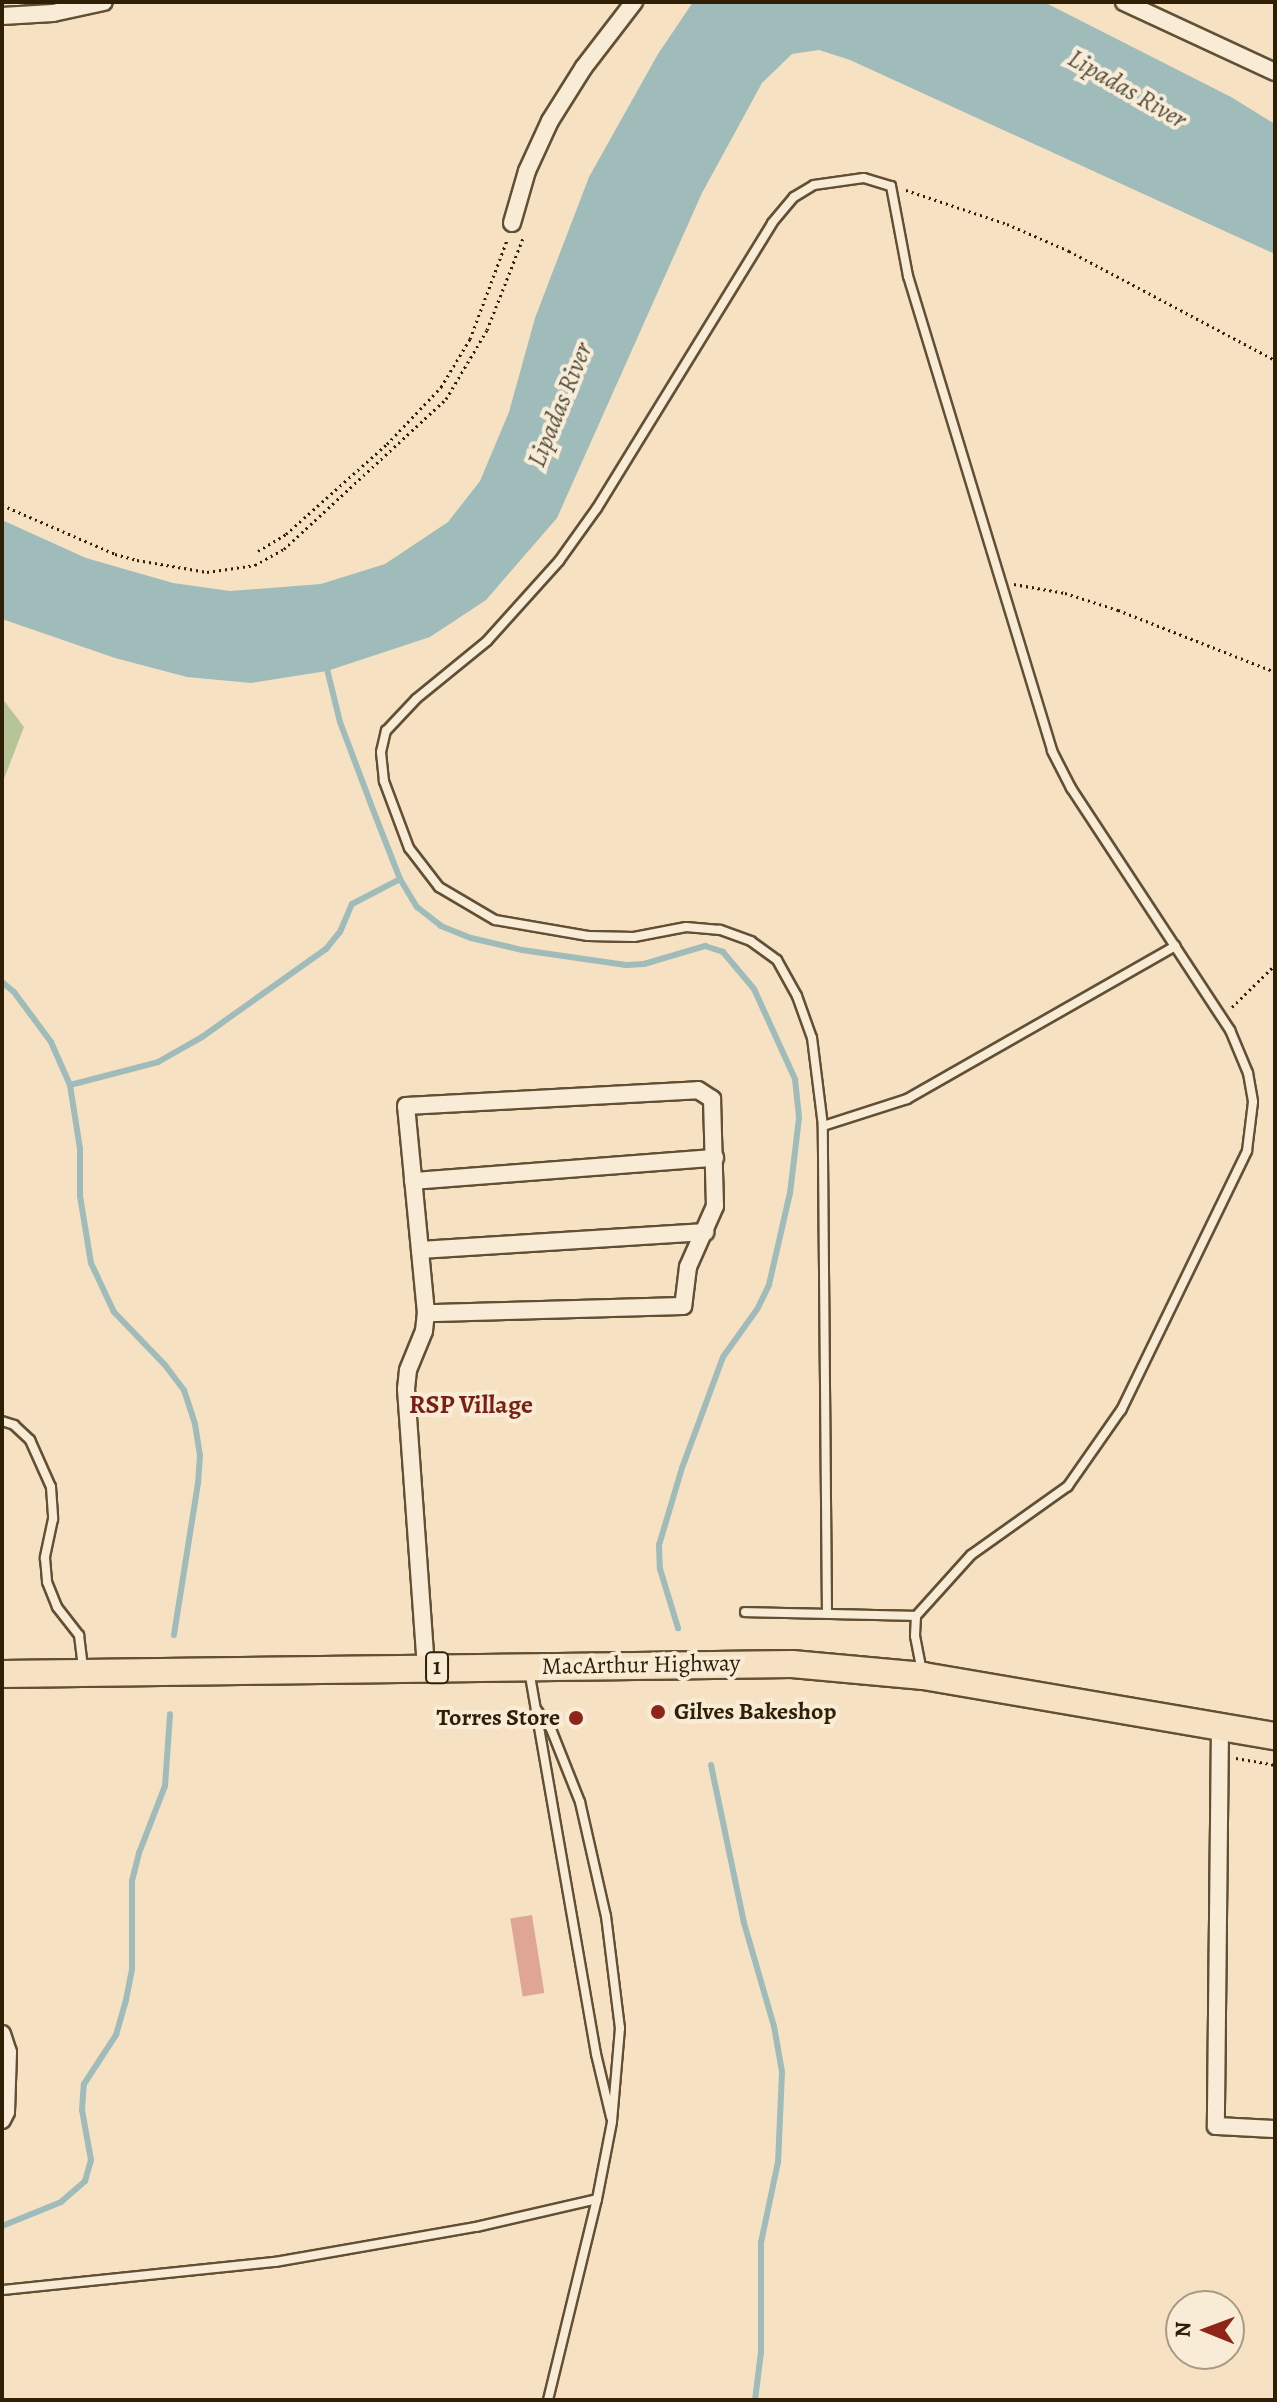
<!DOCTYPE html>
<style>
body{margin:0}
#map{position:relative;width:1277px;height:2402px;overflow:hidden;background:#f6e2c2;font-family:Alegreya,serif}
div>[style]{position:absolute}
.green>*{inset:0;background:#b7c497}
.water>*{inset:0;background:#9fbcbb}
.stream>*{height:6px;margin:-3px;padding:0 3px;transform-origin:3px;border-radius:3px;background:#9fbcbb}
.building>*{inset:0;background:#e0a695;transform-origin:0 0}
.path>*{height:3px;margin-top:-1.5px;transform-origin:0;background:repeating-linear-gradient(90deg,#2f1f05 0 2px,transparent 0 6px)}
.roads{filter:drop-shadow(2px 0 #615034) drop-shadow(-2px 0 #615034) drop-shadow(0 2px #615034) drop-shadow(0 -2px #615034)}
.service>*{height:8px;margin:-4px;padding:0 4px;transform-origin:4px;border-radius:4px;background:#f9ecd7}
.minor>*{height:16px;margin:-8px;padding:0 8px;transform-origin:8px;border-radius:8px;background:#f9ecd7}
.trunk>*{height:26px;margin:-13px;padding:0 13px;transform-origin:13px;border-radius:13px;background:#f6e2c2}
.dots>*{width:22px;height:22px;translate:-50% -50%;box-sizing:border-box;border:4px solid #f9ecd7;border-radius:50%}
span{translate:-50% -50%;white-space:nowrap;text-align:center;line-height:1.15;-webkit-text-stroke:8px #f9ecd7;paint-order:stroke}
.shield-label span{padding:2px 6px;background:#f9ecd7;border:2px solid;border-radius:6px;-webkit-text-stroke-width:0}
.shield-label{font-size:22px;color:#2f1f05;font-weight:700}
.street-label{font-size:24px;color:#2f1f05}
.poi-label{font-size:24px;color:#2f1f05;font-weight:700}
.left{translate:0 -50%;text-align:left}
.right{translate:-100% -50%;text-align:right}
.water-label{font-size:26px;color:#514e3c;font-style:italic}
.neighbourhood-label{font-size:26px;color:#7a1f14;font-weight:700}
.frame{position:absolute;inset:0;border:4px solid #2f1f05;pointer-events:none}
.north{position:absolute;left:1165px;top:2290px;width:80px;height:80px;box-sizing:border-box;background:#f9ecd7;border:2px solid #a89a83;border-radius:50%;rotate:271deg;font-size:22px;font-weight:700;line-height:32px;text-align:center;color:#2f1f05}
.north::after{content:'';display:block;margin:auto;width:28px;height:36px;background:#8f2418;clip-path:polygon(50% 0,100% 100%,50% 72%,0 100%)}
</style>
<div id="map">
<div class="green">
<i style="clip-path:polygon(2px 698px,24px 727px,2px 784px)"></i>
</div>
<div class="water">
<i style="clip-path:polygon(693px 2px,1044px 2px,1231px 97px,1275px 124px,1275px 254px,850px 60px,819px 50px,792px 54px,762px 83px,702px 193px,557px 518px,486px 600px,430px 637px,327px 671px,251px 683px,187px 677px,115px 658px,2px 619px,2px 520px,86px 558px,173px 583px,230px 591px,321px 584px,385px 564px,448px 522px,480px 481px,509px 412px,535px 318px,589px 177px,658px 54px)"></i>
</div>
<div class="stream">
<i style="left:326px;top:665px;width:59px;rotate:76.2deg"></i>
<i style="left:340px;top:722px;width:85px;rotate:69.4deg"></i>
<i style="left:370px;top:802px;width:83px;rotate:68.7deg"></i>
<i style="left:400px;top:879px;width:33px;rotate:59deg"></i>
<i style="left:417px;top:907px;width:31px;rotate:38deg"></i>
<i style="left:441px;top:926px;width:32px;rotate:22deg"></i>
<i style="left:471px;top:938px;width:52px;rotate:13.2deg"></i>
<i style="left:522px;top:950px;width:105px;rotate:8.2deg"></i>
<i style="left:626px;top:965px;width:18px;rotate:-3deg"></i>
<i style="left:644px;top:964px;width:64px;rotate:-16.4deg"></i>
<i style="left:705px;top:946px;width:19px;rotate:18deg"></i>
<i style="left:723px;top:952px;width:48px;rotate:50deg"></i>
<i style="left:754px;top:989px;width:99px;rotate:65.5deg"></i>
<i style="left:795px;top:1079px;width:39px;rotate:84deg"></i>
<i style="left:799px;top:1118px;width:76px;rotate:96.8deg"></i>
<i style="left:790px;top:1193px;width:94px;rotate:102.9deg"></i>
<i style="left:769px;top:1285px;width:25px;rotate:116deg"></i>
<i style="left:758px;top:1308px;width:60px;rotate:125.5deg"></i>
<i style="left:723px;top:1357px;width:118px;rotate:110.3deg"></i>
<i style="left:682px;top:1468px;width:80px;rotate:106.6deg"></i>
<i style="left:659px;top:1545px;width:24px;rotate:88deg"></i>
<i style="left:660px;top:1569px;width:62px;rotate:73deg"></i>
<i style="left:2px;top:982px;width:16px;rotate:40deg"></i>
<i style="left:14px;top:992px;width:62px;rotate:53.5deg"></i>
<i style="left:51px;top:1042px;width:47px;rotate:66.2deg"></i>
<i style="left:70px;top:1085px;width:65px;rotate:81.1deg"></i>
<i style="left:80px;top:1149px;width:47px;rotate:90deg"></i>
<i style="left:80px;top:1196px;width:68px;rotate:80.7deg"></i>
<i style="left:91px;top:1263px;width:54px;rotate:64.9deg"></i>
<i style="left:114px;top:1312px;width:74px;rotate:46.1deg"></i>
<i style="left:165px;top:1365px;width:31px;rotate:53deg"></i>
<i style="left:184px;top:1390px;width:36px;rotate:72deg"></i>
<i style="left:195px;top:1424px;width:31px;rotate:81deg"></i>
<i style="left:200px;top:1455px;width:28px;rotate:94deg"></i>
<i style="left:198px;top:1483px;width:154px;rotate:99deg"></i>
<i style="left:70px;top:1085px;width:91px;rotate:-14.6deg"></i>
<i style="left:158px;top:1062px;width:51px;rotate:-29.6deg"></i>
<i style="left:202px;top:1037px;width:152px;rotate:-35.4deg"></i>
<i style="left:326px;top:949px;width:22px;rotate:-51deg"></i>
<i style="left:340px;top:932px;width:30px;rotate:-67deg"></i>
<i style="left:352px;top:904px;width:54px;rotate:-27.5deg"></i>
<i style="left:711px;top:1765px;width:161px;rotate:78.2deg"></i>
<i style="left:744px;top:1923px;width:107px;rotate:73.8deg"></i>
<i style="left:774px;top:2026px;width:47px;rotate:80.1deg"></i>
<i style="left:782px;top:2072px;width:90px;rotate:92.5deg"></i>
<i style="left:778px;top:2162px;width:83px;rotate:101.9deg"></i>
<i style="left:761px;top:2243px;width:109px;rotate:90deg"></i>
<i style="left:761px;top:2352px;width:48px;rotate:97.1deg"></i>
<i style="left:2px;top:2226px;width:64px;rotate:-22.1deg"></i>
<i style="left:61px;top:2202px;width:32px;rotate:-41deg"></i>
<i style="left:85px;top:2181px;width:22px;rotate:-74deg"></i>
<i style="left:91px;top:2160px;width:51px;rotate:-100.2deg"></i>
<i style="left:82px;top:2110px;width:26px;rotate:-86deg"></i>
<i style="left:84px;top:2084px;width:59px;rotate:-56.9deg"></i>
<i style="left:116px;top:2035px;width:36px;rotate:-74deg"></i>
<i style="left:126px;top:2000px;width:32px;rotate:-79deg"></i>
<i style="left:132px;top:1969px;width:88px;rotate:-90deg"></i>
<i style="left:132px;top:1881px;width:29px;rotate:-76deg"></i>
<i style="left:139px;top:1853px;width:72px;rotate:-68.8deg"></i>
<i style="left:165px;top:1786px;width:72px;rotate:-86deg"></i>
</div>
<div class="building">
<i style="left:532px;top:1915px;width:79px;height:22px;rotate:81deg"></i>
</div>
<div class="path">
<i style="left:906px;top:190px;width:107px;rotate:18.6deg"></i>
<i style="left:1007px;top:224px;width:68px;rotate:23.5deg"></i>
<i style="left:1069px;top:251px;width:233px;rotate:27.9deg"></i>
<i style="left:2px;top:505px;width:123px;rotate:23.4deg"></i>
<i style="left:115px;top:554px;width:23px;rotate:15deg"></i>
<i style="left:137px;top:560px;width:71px;rotate:9.7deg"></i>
<i style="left:207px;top:572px;width:49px;rotate:-8.3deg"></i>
<i style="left:255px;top:565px;width:33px;rotate:-29deg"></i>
<i style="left:284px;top:549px;width:221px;rotate:-42.8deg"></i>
<i style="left:446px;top:399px;width:80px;rotate:-59.3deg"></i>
<i style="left:487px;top:330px;width:99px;rotate:-68.6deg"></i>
<i style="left:258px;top:551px;width:33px;rotate:-31deg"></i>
<i style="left:286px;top:534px;width:135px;rotate:-41.7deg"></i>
<i style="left:387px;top:444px;width:79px;rotate:-46.5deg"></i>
<i style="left:441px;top:387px;width:56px;rotate:-58.9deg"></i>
<i style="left:470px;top:339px;width:106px;rotate:-69.5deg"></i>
<i style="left:1014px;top:584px;width:52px;rotate:10deg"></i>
<i style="left:1065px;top:593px;width:56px;rotate:17.8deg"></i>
<i style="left:1118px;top:610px;width:169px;rotate:21.5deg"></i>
<i style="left:1232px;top:1007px;width:60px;rotate:-44.3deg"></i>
<i style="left:1236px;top:1758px;width:40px;rotate:10deg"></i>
</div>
<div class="roads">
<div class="service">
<i style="left:823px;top:1126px;width:88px;rotate:-17.8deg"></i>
<i style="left:907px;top:1099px;width:309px;rotate:-29.7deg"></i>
<i style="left:2px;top:1421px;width:13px;rotate:18deg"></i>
<i style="left:14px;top:1425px;width:22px;rotate:43deg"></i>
<i style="left:30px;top:1440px;width:51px;rotate:65.9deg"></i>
<i style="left:51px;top:1487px;width:32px;rotate:86deg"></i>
<i style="left:53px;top:1519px;width:40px;rotate:102deg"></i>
<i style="left:45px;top:1558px;width:24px;rotate:85deg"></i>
<i style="left:47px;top:1582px;width:27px;rotate:68deg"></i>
<i style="left:57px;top:1607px;width:36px;rotate:52deg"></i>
<i style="left:79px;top:1635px;width:33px;rotate:83deg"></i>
<i style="left:745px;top:1612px;width:171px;rotate:1.3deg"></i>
<i style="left:827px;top:1614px;width:488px;rotate:-90.5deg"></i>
<i style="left:823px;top:1126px;width:89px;rotate:-97.1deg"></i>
<i style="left:812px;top:1038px;width:45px;rotate:-109.7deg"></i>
<i style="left:797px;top:996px;width:41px;rotate:-119.1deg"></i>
<i style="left:777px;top:960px;width:32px;rotate:-144deg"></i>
<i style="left:751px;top:941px;width:33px;rotate:-160deg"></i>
<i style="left:720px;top:930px;width:34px;rotate:-175deg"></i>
<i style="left:686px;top:927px;width:53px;rotate:169.1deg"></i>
<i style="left:634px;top:937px;width:46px;rotate:-178.8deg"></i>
<i style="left:588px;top:936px;width:94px;rotate:-170.2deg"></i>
<i style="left:495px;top:920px;width:65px;rotate:-149.5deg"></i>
<i style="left:439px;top:887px;width:49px;rotate:-127.6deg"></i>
<i style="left:409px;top:848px;width:72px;rotate:-110.5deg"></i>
<i style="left:384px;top:781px;width:29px;rotate:-96deg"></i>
<i style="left:381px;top:752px;width:22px;rotate:-77deg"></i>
<i style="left:386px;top:731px;width:44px;rotate:-46.8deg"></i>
<i style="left:416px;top:699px;width:92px;rotate:-39.2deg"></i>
<i style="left:487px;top:641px;width:108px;rotate:-48deg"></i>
<i style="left:559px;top:561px;width:65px;rotate:-54.4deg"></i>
<i style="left:597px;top:508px;width:334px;rotate:-58.4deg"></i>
<i style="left:772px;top:223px;width:34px;rotate:-50deg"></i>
<i style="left:794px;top:197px;width:23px;rotate:-31deg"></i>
<i style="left:814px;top:185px;width:50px;rotate:-8deg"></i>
<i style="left:864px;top:178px;width:28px;rotate:17deg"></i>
<i style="left:891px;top:186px;width:92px;rotate:79.3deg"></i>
<i style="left:908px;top:276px;width:496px;rotate:73.1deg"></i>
<i style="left:1052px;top:751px;width:42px;rotate:62.8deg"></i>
<i style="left:1071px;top:788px;width:290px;rotate:56.7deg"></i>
<i style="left:1230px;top:1030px;width:47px;rotate:67.3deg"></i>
<i style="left:1248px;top:1073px;width:29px;rotate:80deg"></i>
<i style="left:1253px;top:1102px;width:49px;rotate:97deg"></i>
<i style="left:1247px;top:1151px;width:288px;rotate:115.9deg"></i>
<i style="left:1121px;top:1410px;width:93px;rotate:124.9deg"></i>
<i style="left:1068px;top:1486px;width:119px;rotate:144.6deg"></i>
<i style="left:971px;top:1555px;width:82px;rotate:132deg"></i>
<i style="left:916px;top:1616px;width:20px;rotate:93deg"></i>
<i style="left:915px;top:1636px;width:38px;rotate:79deg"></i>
<i style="left:529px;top:1670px;width:390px;rotate:80.1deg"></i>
<i style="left:596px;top:2054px;width:65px;rotate:76.6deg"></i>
<i style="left:536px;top:1709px;width:25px;rotate:53deg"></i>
<i style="left:551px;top:1729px;width:79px;rotate:68.3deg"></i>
<i style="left:580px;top:1802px;width:117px;rotate:77.2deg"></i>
<i style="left:606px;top:1916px;width:113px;rotate:82.9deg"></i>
<i style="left:620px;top:2028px;width:94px;rotate:94.9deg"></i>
<i style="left:612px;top:2122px;width:78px;rotate:101deg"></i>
<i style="left:597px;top:2199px;width:207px;rotate:103.7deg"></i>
<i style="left:2px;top:2290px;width:274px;rotate:-5.9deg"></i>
<i style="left:275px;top:2262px;width:204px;rotate:-9.9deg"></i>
<i style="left:476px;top:2227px;width:124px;rotate:-13deg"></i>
</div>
<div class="minor">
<i style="left:1124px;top:2px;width:166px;rotate:24.9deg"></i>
<i style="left:2px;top:16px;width:51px;rotate:-3.4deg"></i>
<i style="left:53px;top:13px;width:52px;rotate:-12.2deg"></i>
<i style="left:512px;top:223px;width:54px;rotate:-73.9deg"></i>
<i style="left:527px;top:171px;width:55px;rotate:-65.3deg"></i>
<i style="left:550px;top:121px;width:64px;rotate:-57.8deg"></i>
<i style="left:584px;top:67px;width:82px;rotate:-52.4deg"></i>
<i style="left:413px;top:1181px;width:303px;rotate:-4.4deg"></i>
<i style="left:420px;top:1250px;width:286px;rotate:-3.6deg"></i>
<i style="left:426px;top:1668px;width:280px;rotate:-94.1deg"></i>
<i style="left:406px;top:1389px;width:19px;rotate:-84deg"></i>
<i style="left:408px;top:1370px;width:42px;rotate:-67.7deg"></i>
<i style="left:424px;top:1331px;width:18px;rotate:-84deg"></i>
<i style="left:426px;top:1313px;width:208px;rotate:-95.5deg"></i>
<i style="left:406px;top:1106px;width:292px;rotate:-3.1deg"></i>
<i style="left:698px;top:1090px;width:17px;rotate:33deg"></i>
<i style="left:712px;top:1099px;width:107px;rotate:88.4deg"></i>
<i style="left:715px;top:1206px;width:67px;rotate:113.9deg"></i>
<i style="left:688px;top:1267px;width:39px;rotate:97deg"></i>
<i style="left:683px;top:1306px;width:257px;rotate:178.4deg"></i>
<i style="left:1220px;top:1727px;width:399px;rotate:90.6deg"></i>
<i style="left:1216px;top:2126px;width:59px;rotate:2.9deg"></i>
<i style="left:2px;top:2034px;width:19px;rotate:72deg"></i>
<i style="left:8px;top:2052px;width:60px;rotate:91.9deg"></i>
<i style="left:6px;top:2112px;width:9px;rotate:117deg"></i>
</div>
<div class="trunk">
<i style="left:2px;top:1674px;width:790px;rotate:-0.73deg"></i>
<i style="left:792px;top:1664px;width:132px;rotate:5.2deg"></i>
<i style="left:923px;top:1676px;width:357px;rotate:9.7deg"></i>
</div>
</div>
<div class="dots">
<i style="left:658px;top:1712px;background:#8f2418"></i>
<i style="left:576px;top:1718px;background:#8f2418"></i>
</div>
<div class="shield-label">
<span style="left:437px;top:1668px">1</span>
</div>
<div class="street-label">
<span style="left:641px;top:1665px;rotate:-1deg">MacArthur Highway</span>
</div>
<div class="poi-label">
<span class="left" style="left:674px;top:1712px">Gilves Bakeshop</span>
<span class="right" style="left:560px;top:1718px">Torres Store</span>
</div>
<div class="water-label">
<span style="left:1127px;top:89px;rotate:30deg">Lipadas River</span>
<span style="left:560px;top:405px;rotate:-68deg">Lipadas River</span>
</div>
<div class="neighbourhood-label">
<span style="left:471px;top:1405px">RSP Village</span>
</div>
<div class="frame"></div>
<div class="north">N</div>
</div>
